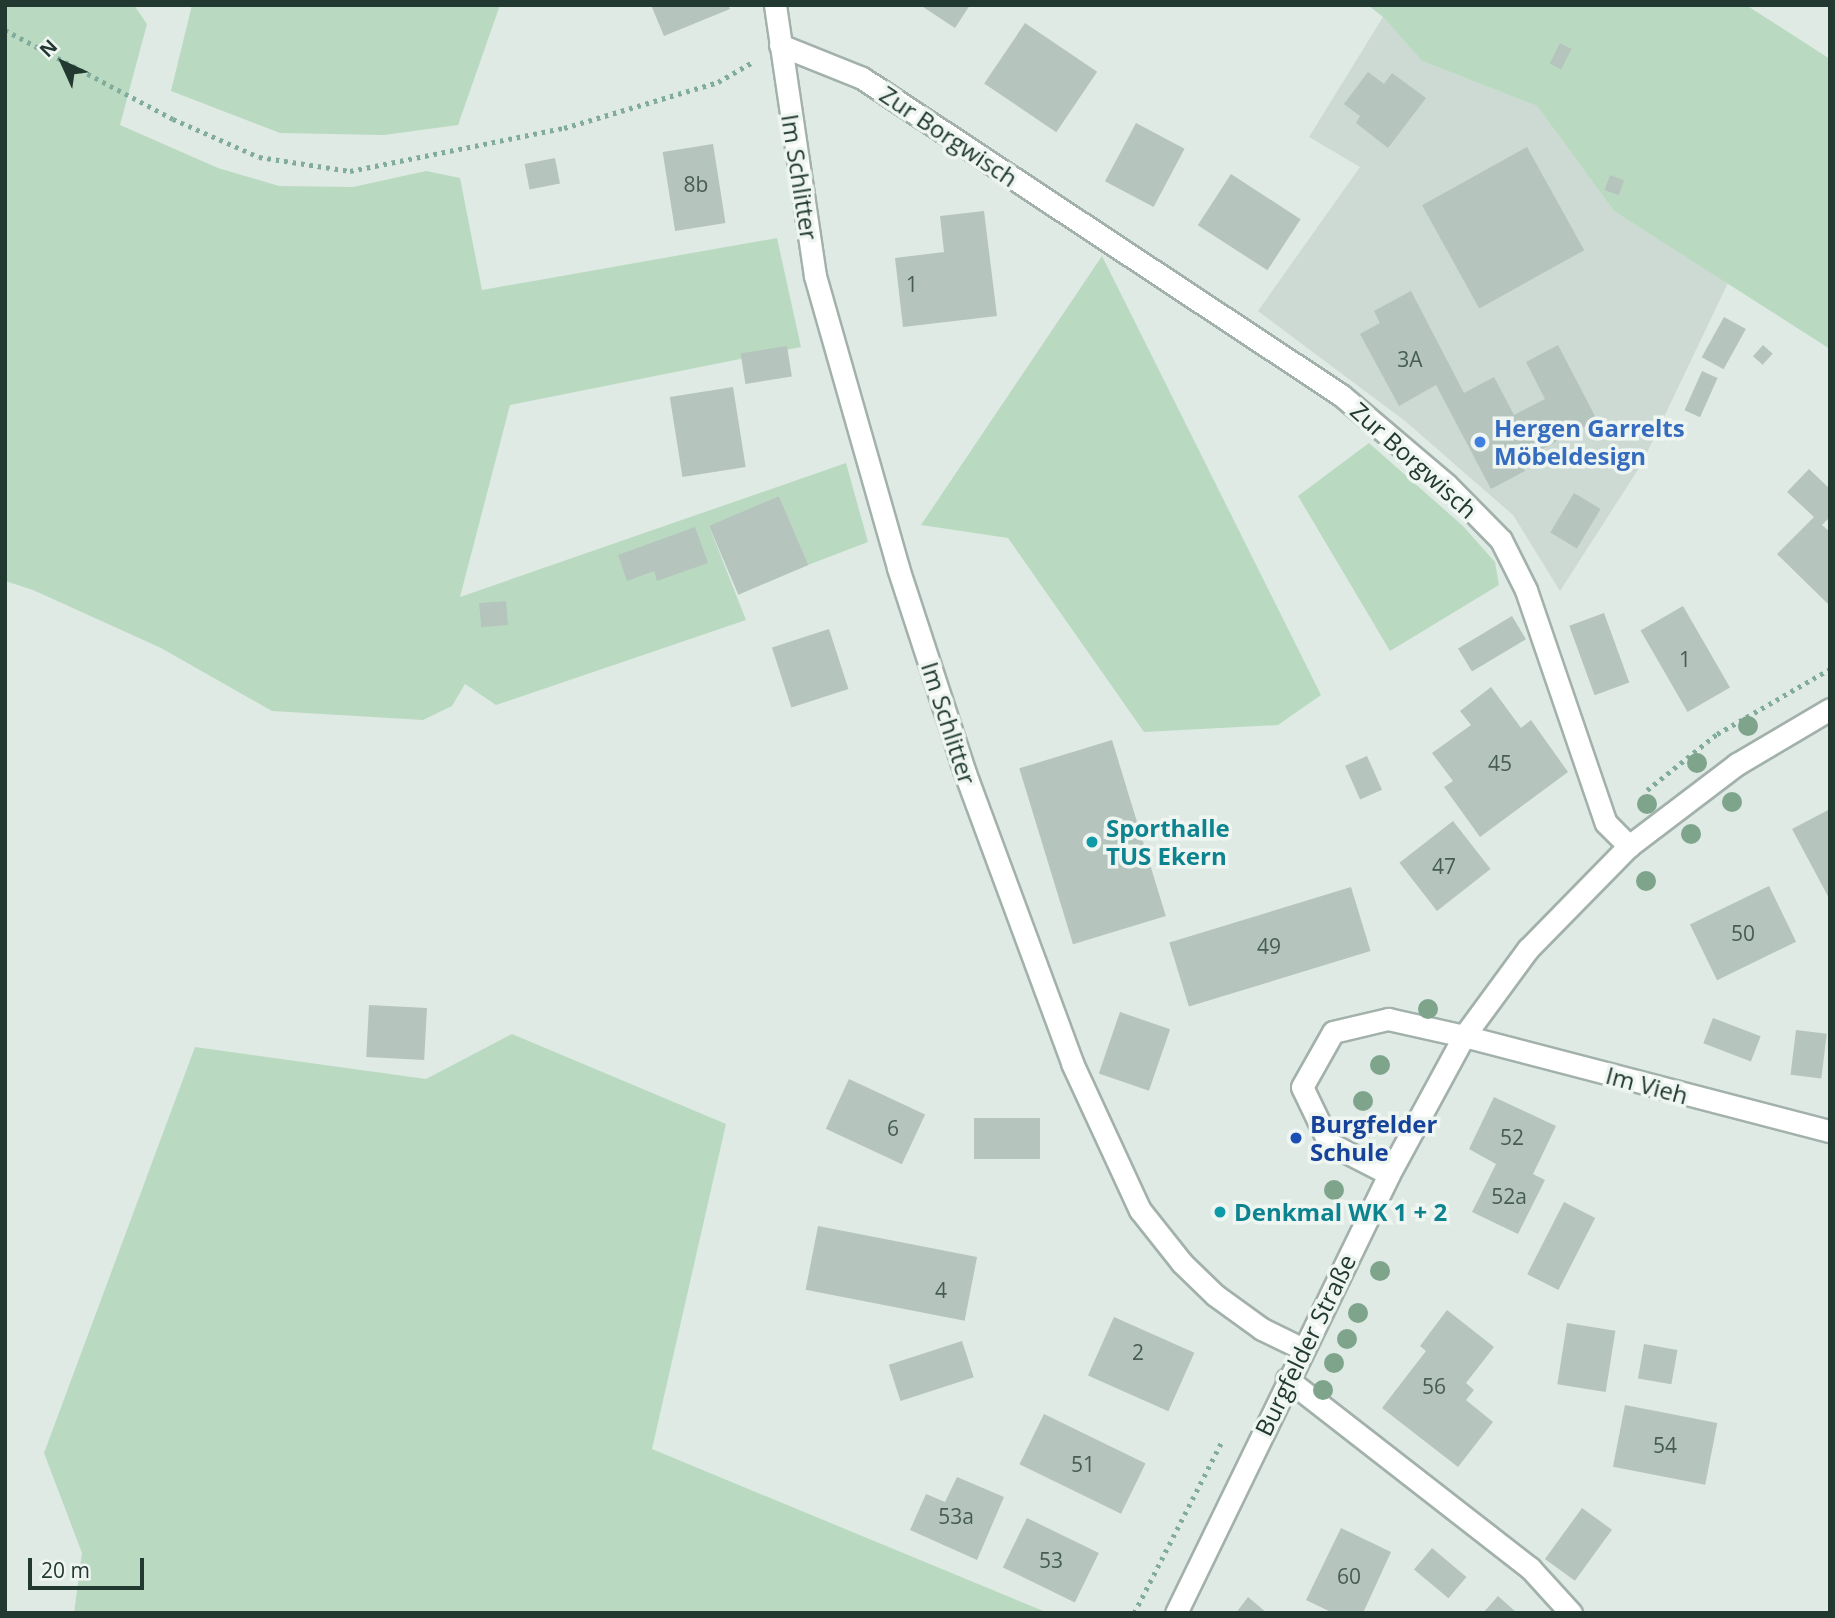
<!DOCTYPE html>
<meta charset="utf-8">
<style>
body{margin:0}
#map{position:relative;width:1835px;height:1618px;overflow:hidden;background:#dfeae4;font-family:"Open Sans",sans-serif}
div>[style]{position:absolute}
.built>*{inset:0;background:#cdd9d3}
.green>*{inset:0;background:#b9dac0}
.building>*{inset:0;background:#b5c4bd;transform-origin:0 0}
.path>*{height:4.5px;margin-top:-2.25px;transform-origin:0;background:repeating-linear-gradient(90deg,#81ac9c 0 3.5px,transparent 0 8.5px)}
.roads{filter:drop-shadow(2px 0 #a2b1ab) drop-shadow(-2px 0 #a2b1ab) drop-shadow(0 2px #a2b1ab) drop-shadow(0 -2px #a2b1ab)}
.lane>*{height:21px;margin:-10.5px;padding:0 10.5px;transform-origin:10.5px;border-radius:10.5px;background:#fff}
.street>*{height:21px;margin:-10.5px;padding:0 10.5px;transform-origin:10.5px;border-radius:10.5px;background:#fff}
.secondary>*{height:21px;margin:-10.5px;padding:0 10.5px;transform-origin:10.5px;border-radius:10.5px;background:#fff}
.trees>*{width:20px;height:20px;margin:-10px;border-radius:50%;background:#7ea58b}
.dots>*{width:19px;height:19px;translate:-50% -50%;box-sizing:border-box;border:4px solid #eff6f2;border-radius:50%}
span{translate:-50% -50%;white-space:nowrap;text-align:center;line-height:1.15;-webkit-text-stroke:7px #eff6f2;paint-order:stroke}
.number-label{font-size:21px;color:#465c54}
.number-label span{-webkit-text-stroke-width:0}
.street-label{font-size:24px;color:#213931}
.shop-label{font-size:24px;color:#366cbe;font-weight:700}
.left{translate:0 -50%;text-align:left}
.culture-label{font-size:24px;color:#0d838f;font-weight:700}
.transit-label{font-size:24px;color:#164399;font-weight:700}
.frame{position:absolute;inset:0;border:7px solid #213931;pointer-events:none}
.north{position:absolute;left:28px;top:28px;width:70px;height:70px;-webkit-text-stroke:5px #eff6f2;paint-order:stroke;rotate:315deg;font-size:19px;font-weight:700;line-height:28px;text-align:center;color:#213931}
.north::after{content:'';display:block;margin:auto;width:24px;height:32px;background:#213931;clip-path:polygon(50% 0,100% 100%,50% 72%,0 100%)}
.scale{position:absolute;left:28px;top:1558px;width:116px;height:32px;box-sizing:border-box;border:4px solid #213931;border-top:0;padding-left:9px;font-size:21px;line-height:24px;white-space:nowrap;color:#213931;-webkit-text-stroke:5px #eff6f2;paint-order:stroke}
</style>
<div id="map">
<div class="built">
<i style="clip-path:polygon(1383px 17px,1422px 61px,1537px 106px,1614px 211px,1728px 283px,1641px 465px,1560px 591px,1513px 515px,1405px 421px,1258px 311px,1360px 167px,1309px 137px)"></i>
</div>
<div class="green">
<i style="clip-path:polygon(5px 5px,134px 5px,147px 24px,120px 125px,218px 168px,279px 186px,353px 187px,426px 171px,460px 178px,482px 290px,777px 238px,801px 347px,510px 405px,460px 597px,846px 463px,868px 542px,808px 565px,779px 496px,709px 526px,746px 620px,496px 705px,465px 684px,452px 706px,423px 720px,272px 711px,161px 648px,33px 590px,5px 581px)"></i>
<i style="clip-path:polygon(192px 5px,500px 5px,458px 125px,384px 135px,280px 133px,171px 91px)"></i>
<i style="clip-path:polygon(1368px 5px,1746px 5px,1830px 59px,1830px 349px,1614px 211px,1537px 106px,1422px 61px,1383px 17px)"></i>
<i style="clip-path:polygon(1102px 256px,1321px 695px,1278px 725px,1144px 732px,1008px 538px,921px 525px)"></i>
<i style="clip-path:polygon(1369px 443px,1463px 526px,1495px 562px,1499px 585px,1390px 651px,1298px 496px)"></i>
<i style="clip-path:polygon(512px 1034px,726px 1124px,652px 1449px,1048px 1613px,74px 1613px,82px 1553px,44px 1453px,195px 1047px,426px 1079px)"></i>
</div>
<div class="building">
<i style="clip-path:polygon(651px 5px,728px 5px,730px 9px,664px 36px)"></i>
<i style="clip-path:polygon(920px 5px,970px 5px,955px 28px)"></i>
<i style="left:1025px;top:23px;width:87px;height:73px;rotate:34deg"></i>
<i style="left:1560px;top:43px;width:13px;height:23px;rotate:27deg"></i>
<i style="clip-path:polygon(1368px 72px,1384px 84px,1392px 73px,1426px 98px,1388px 148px,1356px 123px,1360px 116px,1344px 104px)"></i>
<i style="left:1136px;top:123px;width:55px;height:66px;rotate:28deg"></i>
<i style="left:713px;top:144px;width:80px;height:51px;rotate:81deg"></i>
<i style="left:1527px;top:147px;width:118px;height:120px;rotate:61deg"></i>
<i style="left:555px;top:158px;width:26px;height:31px;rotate:79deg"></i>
<i style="left:1231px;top:174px;width:83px;height:61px;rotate:33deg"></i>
<i style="left:1610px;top:175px;width:15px;height:16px;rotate:20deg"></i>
<i style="clip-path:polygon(984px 211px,997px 316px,903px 327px,895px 258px,944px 252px,940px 216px)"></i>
<i style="clip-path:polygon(1411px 291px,1464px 393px,1494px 377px,1514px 415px,1545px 399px,1526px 362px,1558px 345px,1597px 420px,1520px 461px,1525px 471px,1491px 489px,1436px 385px,1399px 406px,1360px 334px,1380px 323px,1374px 311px)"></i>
<i style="left:1724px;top:317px;width:25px;height:46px;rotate:29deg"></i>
<i style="left:1763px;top:345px;width:13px;height:15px;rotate:42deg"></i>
<i style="left:787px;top:346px;width:31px;height:47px;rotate:81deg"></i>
<i style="left:1702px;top:371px;width:17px;height:43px;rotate:24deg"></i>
<i style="left:733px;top:387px;width:81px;height:64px;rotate:81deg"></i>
<i style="clip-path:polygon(1809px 469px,1830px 489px,1830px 517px,1822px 525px,1830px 532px,1828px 604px,1777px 554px,1814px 517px,1787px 492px)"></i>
<i style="left:1574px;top:493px;width:31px;height:46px;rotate:31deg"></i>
<i style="left:779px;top:496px;width:75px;height:76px;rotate:67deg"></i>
<i style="clip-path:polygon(695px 527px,708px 563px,657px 581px,654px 571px,627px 581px,618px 555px)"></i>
<i style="left:506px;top:601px;width:24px;height:27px;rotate:85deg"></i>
<i style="left:1683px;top:606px;width:94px;height:49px;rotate:60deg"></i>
<i style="left:1604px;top:613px;width:74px;height:37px;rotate:70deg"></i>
<i style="left:1512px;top:616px;width:27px;height:63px;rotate:59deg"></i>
<i style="left:829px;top:629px;width:63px;height:60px;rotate:72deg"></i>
<i style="clip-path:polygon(1491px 687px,1521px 728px,1531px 720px,1568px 772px,1480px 837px,1444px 787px,1453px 781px,1432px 753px,1471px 725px,1460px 711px)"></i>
<i style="left:1112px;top:740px;width:184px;height:97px;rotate:73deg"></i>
<i style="left:1367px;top:756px;width:37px;height:24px;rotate:66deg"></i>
<i style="clip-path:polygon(1830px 809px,1830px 900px,1792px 829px)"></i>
<i style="left:1453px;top:821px;width:61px;height:68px;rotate:52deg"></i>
<i style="left:1769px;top:886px;width:62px;height:88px;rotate:64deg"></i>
<i style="left:1351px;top:887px;width:67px;height:190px;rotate:73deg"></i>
<i style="left:369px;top:1005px;width:58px;height:52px;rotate:3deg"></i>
<i style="left:1120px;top:1012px;width:53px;height:65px;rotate:19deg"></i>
<i style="left:1713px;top:1018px;width:51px;height:27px;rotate:21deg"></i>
<i style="left:1796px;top:1030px;width:31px;height:45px;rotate:7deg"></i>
<i style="left:849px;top:1079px;width:84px;height:55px;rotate:25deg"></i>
<i style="clip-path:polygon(1494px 1097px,1556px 1126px,1533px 1174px,1545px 1180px,1518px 1234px,1472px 1212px,1496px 1164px,1469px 1149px)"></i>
<i style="left:974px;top:1118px;width:66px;height:41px"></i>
<i style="left:1564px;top:1202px;width:35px;height:81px;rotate:27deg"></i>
<i style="left:818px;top:1226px;width:162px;height:65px;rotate:11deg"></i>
<i style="clip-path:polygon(1447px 1310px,1494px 1347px,1466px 1383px,1474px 1390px,1466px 1400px,1493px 1422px,1458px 1467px,1382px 1408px,1426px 1351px,1420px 1346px)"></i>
<i style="left:1114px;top:1317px;width:88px;height:64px;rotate:24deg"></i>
<i style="left:1567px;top:1323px;width:49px;height:62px;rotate:9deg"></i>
<i style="left:962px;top:1341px;width:38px;height:77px;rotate:72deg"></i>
<i style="left:1644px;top:1344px;width:34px;height:35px;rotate:10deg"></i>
<i style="left:1625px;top:1405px;width:94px;height:63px;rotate:11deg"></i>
<i style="left:1044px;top:1414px;width:113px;height:56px;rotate:26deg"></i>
<i style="clip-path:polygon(957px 1477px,1004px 1497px,977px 1560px,910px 1530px,926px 1494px,945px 1502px)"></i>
<i style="left:1582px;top:1508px;width:37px;height:63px;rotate:36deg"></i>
<i style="left:1027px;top:1518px;width:80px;height:55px;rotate:26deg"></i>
<i style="clip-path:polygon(1341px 1528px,1391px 1552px,1363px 1613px,1333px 1613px,1306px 1600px)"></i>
<i style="left:1432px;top:1548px;width:45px;height:28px;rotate:40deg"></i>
<i style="clip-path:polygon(1498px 1596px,1517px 1613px,1483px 1613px)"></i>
<i style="clip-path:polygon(1248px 1597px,1267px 1613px,1236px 1613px)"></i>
</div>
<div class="path">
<i style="left:5px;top:30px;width:190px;rotate:27.9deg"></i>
<i style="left:173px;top:119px;width:94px;rotate:23.8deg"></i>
<i style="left:259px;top:157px;width:92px;rotate:8.7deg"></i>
<i style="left:350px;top:171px;width:218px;rotate:-11.4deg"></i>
<i style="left:564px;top:128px;width:161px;rotate:-16.6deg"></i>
<i style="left:718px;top:82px;width:39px;rotate:-30deg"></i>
<i style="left:1647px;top:790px;width:90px;rotate:-38.7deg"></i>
<i style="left:1717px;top:734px;width:130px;rotate:-29.9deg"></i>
<i style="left:1134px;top:1613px;width:191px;rotate:-62.9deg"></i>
</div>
<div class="roads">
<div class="lane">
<i style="left:1389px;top:1174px;width:68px;rotate:-152.7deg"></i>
<i style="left:1329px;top:1143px;width:62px;rotate:-115.7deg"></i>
<i style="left:1302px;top:1087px;width:63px;rotate:-60.6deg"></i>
<i style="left:1333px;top:1032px;width:57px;rotate:-13.3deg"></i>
<i style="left:1388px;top:1019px;width:78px;rotate:12.6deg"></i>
<i style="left:1287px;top:1379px;width:308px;rotate:37.9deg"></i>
<i style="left:1530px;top:1568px;width:61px;rotate:47.7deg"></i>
</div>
<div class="street">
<i style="left:775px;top:5px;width:274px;rotate:81.6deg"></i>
<i style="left:815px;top:276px;width:304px;rotate:74.1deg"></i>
<i style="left:898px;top:568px;width:216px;rotate:71.9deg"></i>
<i style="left:965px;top:773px;width:309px;rotate:69.7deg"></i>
<i style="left:1072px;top:1063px;width:162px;rotate:65.2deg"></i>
<i style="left:1140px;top:1210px;width:68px;rotate:51.6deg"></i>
<i style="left:1182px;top:1263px;width:46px;rotate:44.1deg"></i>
<i style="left:1215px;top:1295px;width:58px;rotate:35.9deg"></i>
<i style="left:1262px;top:1329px;width:46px;rotate:26deg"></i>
<i style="left:780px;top:45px;width:88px;rotate:21.9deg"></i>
<i style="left:862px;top:78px;width:574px;rotate:33.5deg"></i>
<i style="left:1341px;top:395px;width:139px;rotate:40.3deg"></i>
<i style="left:1447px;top:485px;width:77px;rotate:45.5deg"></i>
<i style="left:1501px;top:540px;width:56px;rotate:63.4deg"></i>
<i style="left:1526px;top:590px;width:246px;rotate:71.1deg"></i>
<i style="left:1606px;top:823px;width:33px;rotate:45deg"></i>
<i style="left:1464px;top:1036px;width:378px;rotate:14.6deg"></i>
</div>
<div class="secondary">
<i style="left:1176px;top:1613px;width:488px;rotate:-64.1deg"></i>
<i style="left:1389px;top:1174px;width:157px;rotate:-61.5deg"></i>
<i style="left:1464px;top:1036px;width:108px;rotate:-53.7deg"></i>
<i style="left:1528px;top:949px;width:144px;rotate:-45.6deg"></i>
<i style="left:1629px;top:846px;width:136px;rotate:-37.2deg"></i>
<i style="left:1737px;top:764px;width:108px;rotate:-30.6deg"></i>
</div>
</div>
<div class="trees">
<i style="left:1748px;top:726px"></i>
<i style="left:1697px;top:763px"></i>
<i style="left:1732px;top:802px"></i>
<i style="left:1647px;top:804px"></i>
<i style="left:1691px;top:834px"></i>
<i style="left:1646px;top:881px"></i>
<i style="left:1428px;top:1009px"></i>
<i style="left:1380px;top:1065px"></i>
<i style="left:1363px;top:1101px"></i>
<i style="left:1334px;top:1190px"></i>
<i style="left:1380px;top:1271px"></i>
<i style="left:1358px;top:1313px"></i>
<i style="left:1347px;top:1339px"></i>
<i style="left:1334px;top:1363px"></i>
<i style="left:1323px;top:1390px"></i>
</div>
<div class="dots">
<i style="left:1480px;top:442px;background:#3f7fe0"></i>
<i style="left:1092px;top:842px;background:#0f9aa8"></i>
<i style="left:1296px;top:1138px;background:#1a4fb4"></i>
<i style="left:1220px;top:1212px;background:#0f9aa8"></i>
</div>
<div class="number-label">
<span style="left:696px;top:184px">8b</span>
<span style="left:912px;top:284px">1</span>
<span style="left:1410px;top:359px">3A</span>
<span style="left:1685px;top:659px">1</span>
<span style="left:1500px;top:763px">45</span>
<span style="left:1444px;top:866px">47</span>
<span style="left:1743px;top:933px">50</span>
<span style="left:1269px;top:946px">49</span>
<span style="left:893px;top:1128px">6</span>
<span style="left:1512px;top:1137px">52</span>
<span style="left:1509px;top:1196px">52a</span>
<span style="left:941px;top:1290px">4</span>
<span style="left:1138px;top:1352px">2</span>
<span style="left:1434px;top:1386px">56</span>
<span style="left:1665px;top:1445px">54</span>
<span style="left:1083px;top:1464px">51</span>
<span style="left:956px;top:1516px">53a</span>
<span style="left:1051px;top:1560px">53</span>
<span style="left:1349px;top:1576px">60</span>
</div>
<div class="street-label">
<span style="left:949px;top:136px;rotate:34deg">Zur Borgwisch</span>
<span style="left:800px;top:177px;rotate:81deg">Im Schlitter</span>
<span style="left:1414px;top:460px;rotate:42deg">Zur Borgwisch</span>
<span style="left:949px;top:723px;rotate:72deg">Im Schlitter</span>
<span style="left:1647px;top:1085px;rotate:15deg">Im Vieh</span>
<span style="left:1305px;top:1345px;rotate:-64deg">Burgfelder Straße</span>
</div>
<div class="shop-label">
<span class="left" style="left:1494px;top:442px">Hergen Garrelts<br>Möbeldesign</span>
</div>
<div class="culture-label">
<span class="left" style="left:1106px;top:842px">Sporthalle<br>TUS Ekern</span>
<span class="left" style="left:1234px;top:1212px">Denkmal WK 1 + 2</span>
</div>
<div class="transit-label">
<span class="left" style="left:1310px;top:1138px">Burgfelder<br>Schule</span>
</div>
<div class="frame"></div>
<div class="north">N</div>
<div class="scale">20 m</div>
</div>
